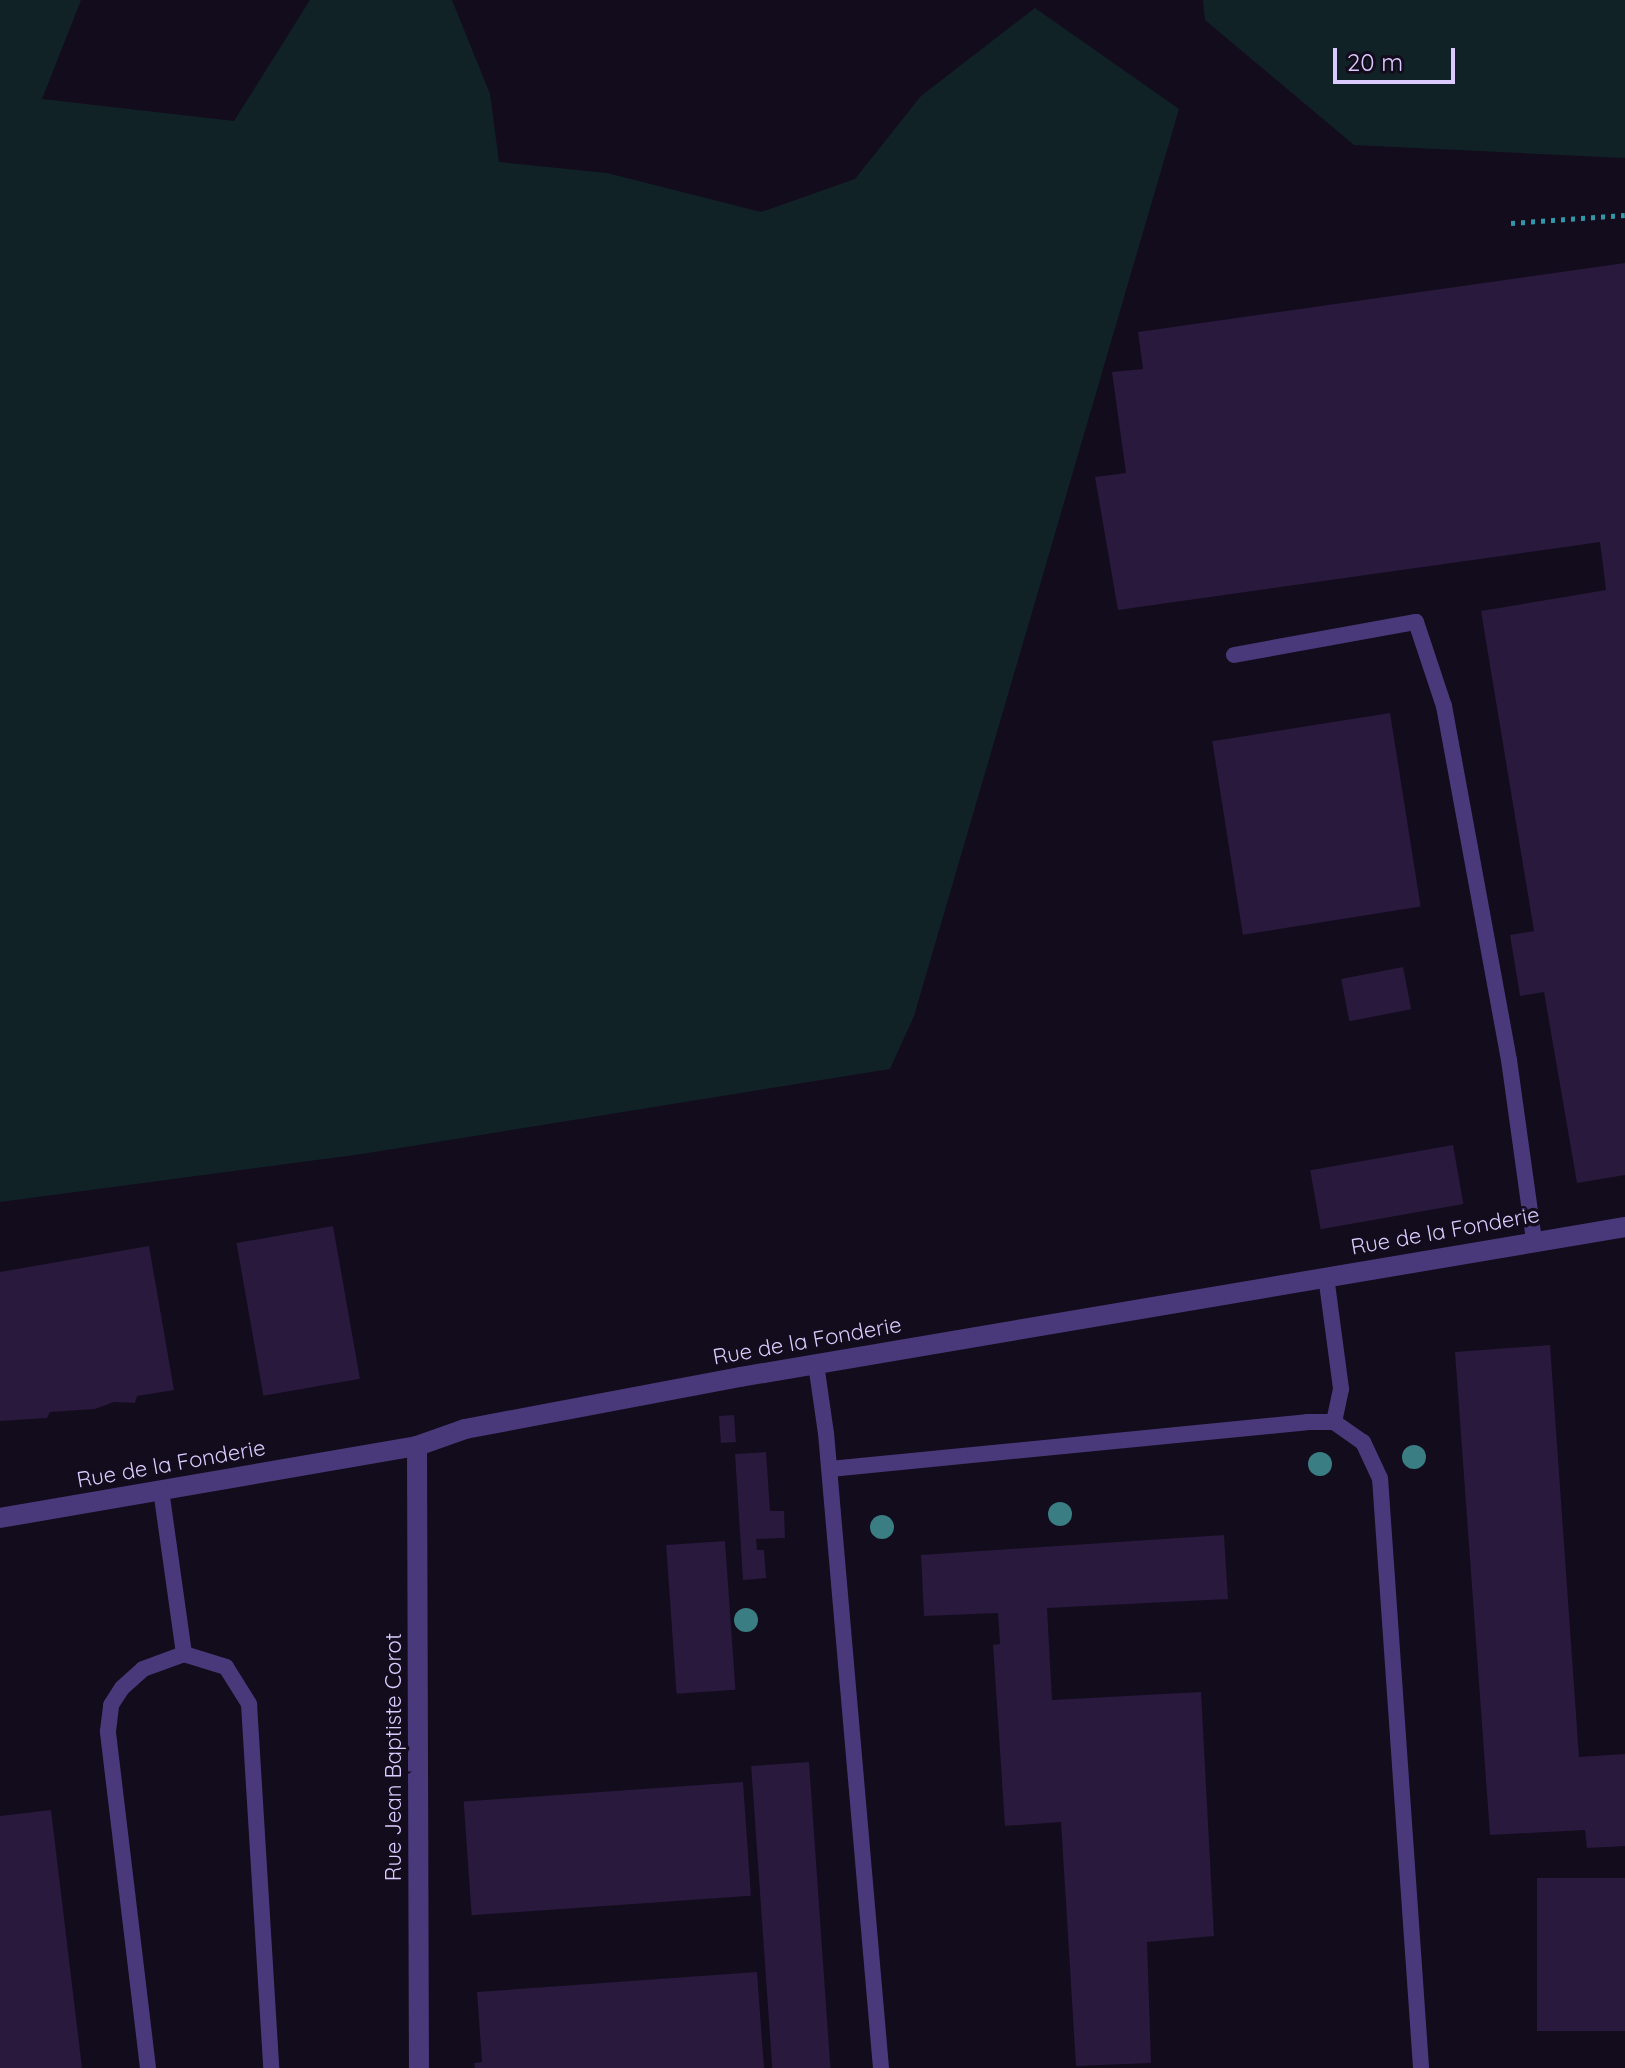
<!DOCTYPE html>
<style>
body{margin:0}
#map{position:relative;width:1625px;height:2068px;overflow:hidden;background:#130c1d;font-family:Quicksand,sans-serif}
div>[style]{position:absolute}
.green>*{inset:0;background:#102226}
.building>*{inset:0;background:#28193d;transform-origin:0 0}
.path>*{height:5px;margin-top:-2.5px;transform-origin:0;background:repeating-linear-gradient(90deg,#3296a9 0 4px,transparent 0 10px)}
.lane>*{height:16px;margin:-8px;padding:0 8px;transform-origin:8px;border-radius:8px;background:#4a397a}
.street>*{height:20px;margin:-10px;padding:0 10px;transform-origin:10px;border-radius:10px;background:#4a397a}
.trees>*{width:24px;height:24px;margin:-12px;border-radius:50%;background:#3a7d82}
span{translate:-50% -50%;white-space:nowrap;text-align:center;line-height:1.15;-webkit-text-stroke:7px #130c1d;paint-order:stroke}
.street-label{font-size:22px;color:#dbcafd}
.scale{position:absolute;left:1333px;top:48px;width:122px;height:36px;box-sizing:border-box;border:4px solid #dbcafd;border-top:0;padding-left:10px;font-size:24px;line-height:28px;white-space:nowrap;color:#dbcafd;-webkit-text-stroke:6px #130c1d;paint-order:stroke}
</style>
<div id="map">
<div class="green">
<i style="clip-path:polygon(0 0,81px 0,42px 99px,234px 121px,310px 0,452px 0,490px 94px,499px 162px,607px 173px,761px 212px,855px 179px,921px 96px,1035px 8px,1179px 109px,914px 1016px,890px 1069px,362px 1154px,0 1202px)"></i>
<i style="clip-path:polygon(1203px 0,1625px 0,1625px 158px,1354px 145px,1205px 20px)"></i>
</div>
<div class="building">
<i style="clip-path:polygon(1625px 263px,1625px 1175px,1577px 1183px,1544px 992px,1520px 996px,1510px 935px,1534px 931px,1481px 611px,1606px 590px,1600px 542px,1118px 610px,1095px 477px,1126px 473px,1112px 372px,1143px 369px,1138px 332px)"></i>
<i style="left:1390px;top:713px;width:196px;height:180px;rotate:81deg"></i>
<i style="left:1403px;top:967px;width:43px;height:63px;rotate:79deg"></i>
<i style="left:1453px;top:1145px;width:60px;height:145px;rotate:80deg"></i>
<i style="left:333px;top:1226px;width:155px;height:98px;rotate:80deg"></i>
<i style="clip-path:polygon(149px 1246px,174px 1390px,137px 1396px,135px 1403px,114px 1402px,95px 1409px,50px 1412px,47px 1418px,0 1421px,0 1272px)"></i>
<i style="clip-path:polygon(1550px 1345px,1579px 1757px,1625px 1754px,1625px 1846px,1587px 1848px,1585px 1830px,1490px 1835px,1455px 1352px)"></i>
<i style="left:734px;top:1415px;width:27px;height:15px;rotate:86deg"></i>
<i style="clip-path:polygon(766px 1452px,770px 1511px,784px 1511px,785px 1538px,756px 1539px,757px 1550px,764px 1550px,766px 1578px,743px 1580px,735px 1454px)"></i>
<i style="clip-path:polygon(1224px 1535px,1228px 1599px,1047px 1608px,1052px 1700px,1201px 1692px,1214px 1936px,1147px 1942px,1151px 2063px,1076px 2066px,1061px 1822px,1005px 1826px,993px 1645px,1000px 1644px,998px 1613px,924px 1616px,921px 1555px)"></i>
<i style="left:725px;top:1541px;width:149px;height:59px;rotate:86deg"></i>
<i style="left:809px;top:1762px;width:307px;height:58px;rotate:86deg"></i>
<i style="left:743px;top:1782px;width:114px;height:280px;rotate:86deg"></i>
<i style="clip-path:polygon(51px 1810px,82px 2068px,0 2068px,0 1816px)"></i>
<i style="left:1625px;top:1878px;width:153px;height:88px;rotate:90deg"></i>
<i style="clip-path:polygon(757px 1972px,764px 2068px,475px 2068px,474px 2063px,482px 2062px,477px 1992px)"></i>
</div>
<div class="path">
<i style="left:1511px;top:223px;width:114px;rotate:-4deg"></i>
</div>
<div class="lane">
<i style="left:1234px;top:655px;width:185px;rotate:-10.3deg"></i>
<i style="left:1416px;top:622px;width:89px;rotate:71.6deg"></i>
<i style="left:1444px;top:706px;width:360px;rotate:79.6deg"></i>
<i style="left:1509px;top:1060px;width:182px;rotate:82.1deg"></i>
<i style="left:1326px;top:1276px;width:114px;rotate:82.4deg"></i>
<i style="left:1341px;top:1389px;width:34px;rotate:102deg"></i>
<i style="left:816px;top:1364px;width:70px;rotate:81.8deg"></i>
<i style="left:826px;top:1433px;width:637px;rotate:85.05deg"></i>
<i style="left:830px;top:1469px;width:479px;rotate:-5.6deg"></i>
<i style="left:1307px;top:1422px;width:27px"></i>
<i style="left:1334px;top:1422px;width:35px;rotate:35deg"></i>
<i style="left:1363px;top:1442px;width:40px;rotate:65deg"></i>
<i style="left:1380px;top:1478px;width:591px;rotate:86.02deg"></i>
<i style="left:161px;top:1490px;width:166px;rotate:82deg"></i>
<i style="left:148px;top:2068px;width:339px;rotate:-96.8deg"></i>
<i style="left:108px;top:1731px;width:26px;rotate:-83deg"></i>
<i style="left:111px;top:1705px;width:20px;rotate:-57deg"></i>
<i style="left:122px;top:1688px;width:28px;rotate:-42deg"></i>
<i style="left:143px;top:1669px;width:44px;rotate:-20.1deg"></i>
<i style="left:184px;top:1654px;width:44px;rotate:17.2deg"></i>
<i style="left:226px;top:1667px;width:44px;rotate:58.1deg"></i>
<i style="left:249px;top:1704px;width:365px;rotate:86.5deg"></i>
</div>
<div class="street">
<i style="left:417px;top:1446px;width:622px;rotate:89.82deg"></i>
<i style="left:0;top:1518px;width:423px;rotate:-9.8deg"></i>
<i style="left:417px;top:1446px;width:51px;rotate:-19.5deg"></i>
<i style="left:465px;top:1429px;width:280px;rotate:-10.7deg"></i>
<i style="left:740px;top:1377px;width:898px;rotate:-9.62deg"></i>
</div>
<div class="trees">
<i style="left:1414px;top:1457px"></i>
<i style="left:1320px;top:1464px"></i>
<i style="left:1060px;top:1514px"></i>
<i style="left:882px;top:1527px"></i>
<i style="left:746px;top:1620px"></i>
</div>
<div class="street-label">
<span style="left:1445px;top:1231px;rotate:-10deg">Rue de la Fonderie</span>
<span style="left:807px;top:1341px;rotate:-10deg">Rue de la Fonderie</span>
<span style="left:171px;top:1464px;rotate:-10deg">Rue de la Fonderie</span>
<span style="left:394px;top:1757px;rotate:-90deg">Rue Jean Baptiste Corot</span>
</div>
<div class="scale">20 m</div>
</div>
